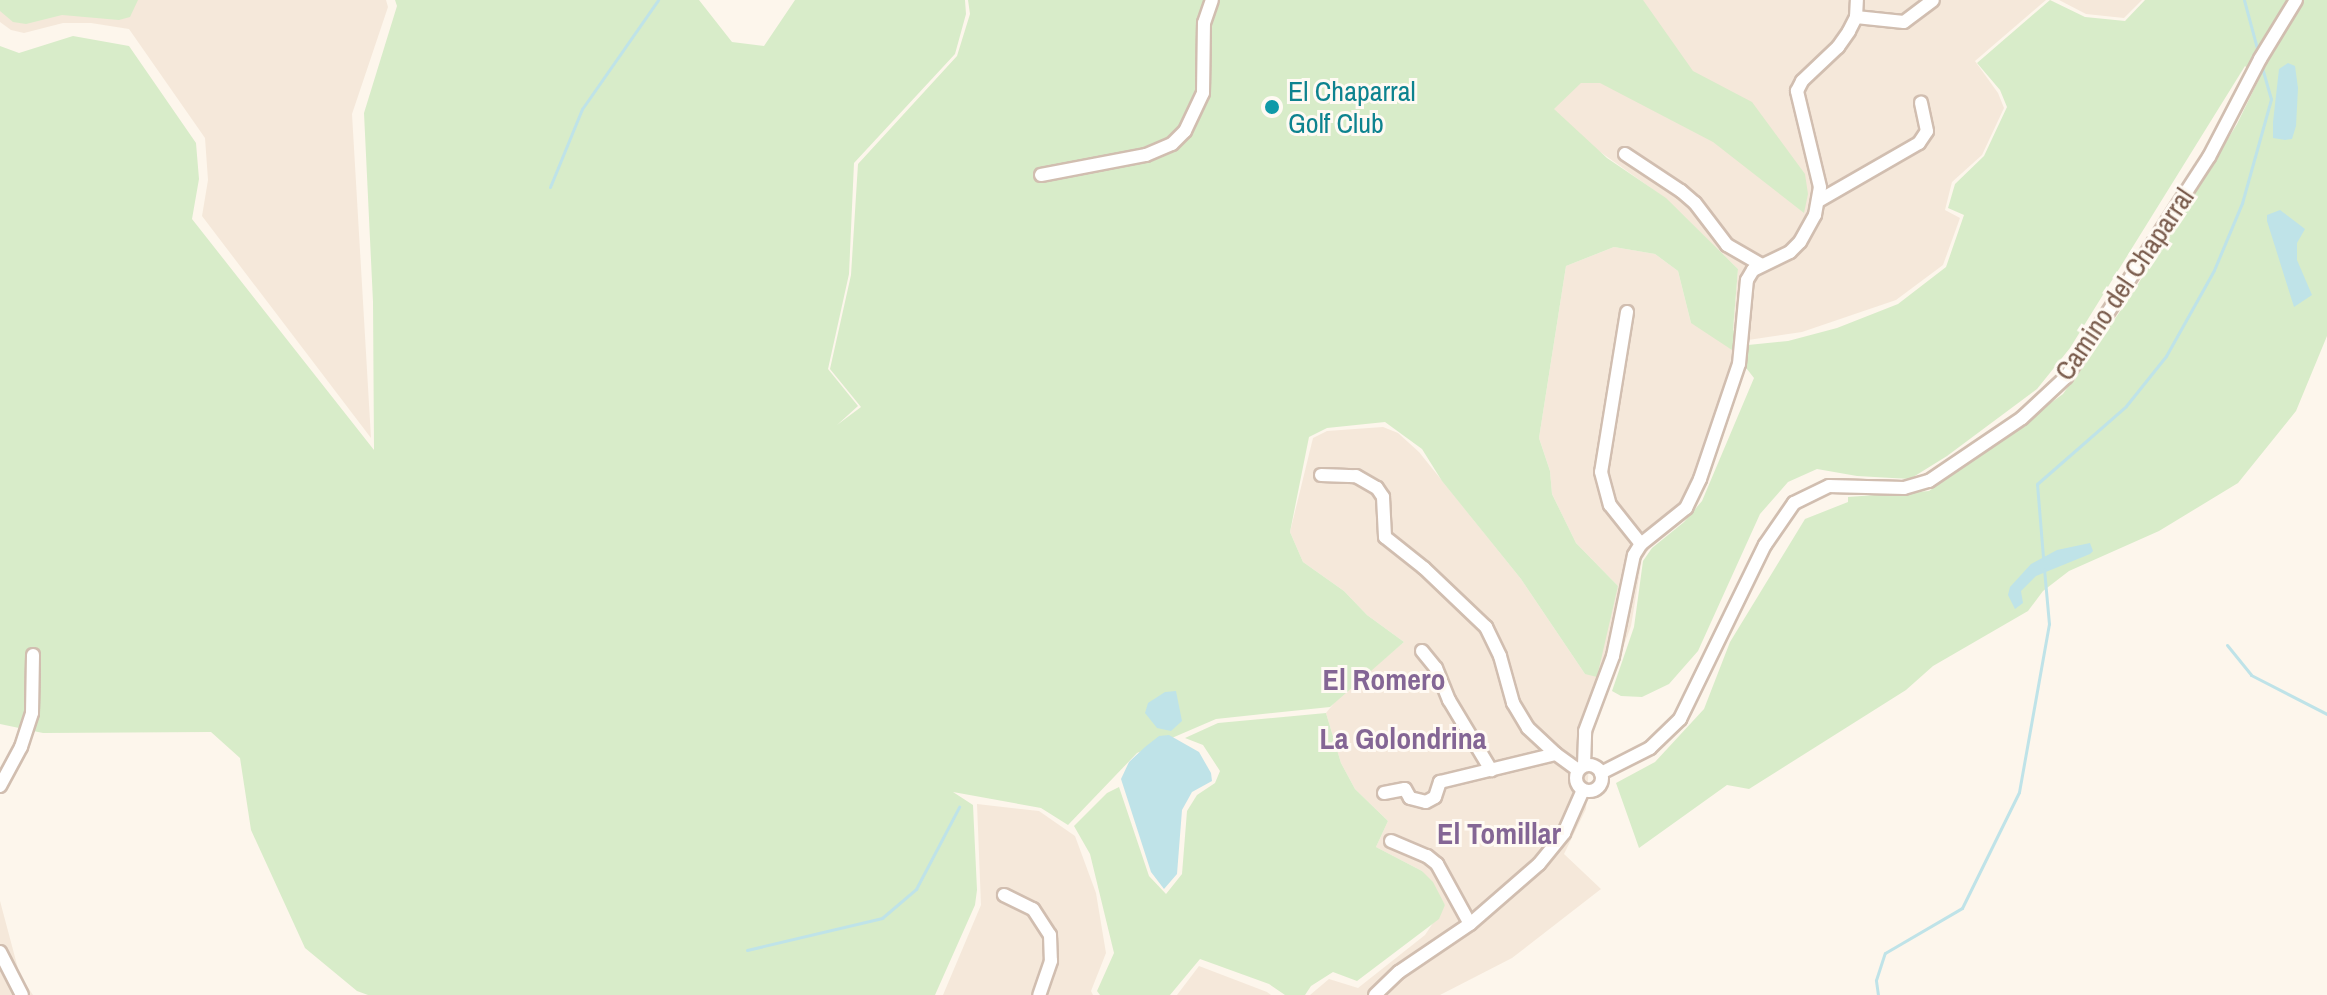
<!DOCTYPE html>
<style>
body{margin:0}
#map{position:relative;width:2327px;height:995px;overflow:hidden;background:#fdf6ec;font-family:"Archivo Narrow",sans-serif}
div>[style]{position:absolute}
.residential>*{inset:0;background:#f5e8da}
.green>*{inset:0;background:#d8ecc9}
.water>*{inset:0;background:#bfe3e8}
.stream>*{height:3px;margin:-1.5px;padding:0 1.5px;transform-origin:1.5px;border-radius:1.5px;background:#bfe3e8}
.roads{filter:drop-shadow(2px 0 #d1beb0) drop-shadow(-2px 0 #d1beb0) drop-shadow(0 2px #d1beb0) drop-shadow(0 -2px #d1beb0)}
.minor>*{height:12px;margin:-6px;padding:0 6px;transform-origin:6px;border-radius:6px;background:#fff}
.minor>.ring{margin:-6px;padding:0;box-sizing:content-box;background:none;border:12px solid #fff;border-radius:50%}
.dots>*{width:22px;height:22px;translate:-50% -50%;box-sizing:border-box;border:4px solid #fffaf3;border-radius:50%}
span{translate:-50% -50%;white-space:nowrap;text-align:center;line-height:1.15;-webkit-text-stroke:6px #fffaf3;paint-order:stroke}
.culture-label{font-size:28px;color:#0d838f}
.left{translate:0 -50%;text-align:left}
.street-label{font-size:28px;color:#7a5c4d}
.neighbourhood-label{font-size:30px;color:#846695;font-weight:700}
</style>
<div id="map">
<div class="residential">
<i style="clip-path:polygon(0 0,386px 0,388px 7px,352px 114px,371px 438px,202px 216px,208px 180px,205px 138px,129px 29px,91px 23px,63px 23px,24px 33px,11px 30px,0 22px)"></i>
<i style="clip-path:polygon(1483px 0,2046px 0,1975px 61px,1998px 93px,2004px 108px,1982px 155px,1952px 182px,1945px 210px,1960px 218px,1943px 265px,1896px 300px,1802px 332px,1748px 340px,1742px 376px,1698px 501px,1684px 520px,1650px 547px,1642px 559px,1631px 626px,1591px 735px,1586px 809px,1564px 854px,1601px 889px,1512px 958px,1440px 995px,1310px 995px,1329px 979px,1358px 988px,1425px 935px,1445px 905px,1422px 871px,1376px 847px,1388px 821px,1355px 789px,1341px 763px,1326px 713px,1339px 697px,1404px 642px,1367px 615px,1344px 591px,1303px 562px,1290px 532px,1313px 438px,1327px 431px,1383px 427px,1398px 433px,1419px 452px,1521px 579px,1585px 674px,1618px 586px,1576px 543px,1552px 494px,1550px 471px,1539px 438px,1566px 266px,1614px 247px,1655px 254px,1678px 271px,1691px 323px,1733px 330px,1738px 269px,1665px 198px,1523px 97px)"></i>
<i style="clip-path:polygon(2059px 0,2142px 0,2124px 18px,2086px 14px)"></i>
<i style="clip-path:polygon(977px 804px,1039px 811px,1075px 836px,1096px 893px,1106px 953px,1091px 991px,1093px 995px,943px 995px,981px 905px)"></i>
<i style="clip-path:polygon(0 901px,20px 976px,33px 995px,0 995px)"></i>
<i style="clip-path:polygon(1199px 966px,1267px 992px,1271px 995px,1177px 995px)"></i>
</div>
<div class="green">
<i style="clip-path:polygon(0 0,138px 0,130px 17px,119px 20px,62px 15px,26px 24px,13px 22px,0 11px)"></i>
<i style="clip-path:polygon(395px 0,699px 0,732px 42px,764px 46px,795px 0,965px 0,966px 14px,955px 54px,854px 163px,849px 274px,828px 369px,858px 406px,837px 425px,861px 407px,830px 369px,851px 275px,858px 164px,957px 56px,970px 14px,968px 0,1643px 0,1693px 71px,1752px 102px,1805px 174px,1808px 194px,1804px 213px,1713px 142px,1600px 83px,1581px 83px,1554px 109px,1607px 158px,1666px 198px,1738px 269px,1733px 330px,1748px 345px,1788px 341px,1837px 328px,1898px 304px,1946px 267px,1964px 215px,1948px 208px,1955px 184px,1984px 156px,2007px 107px,2000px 90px,1977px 63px,2050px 0,2085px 17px,2125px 21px,2145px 0,2327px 0,2327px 336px,2296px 411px,2238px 483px,2159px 531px,2069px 571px,2043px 591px,2028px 611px,1933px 666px,1906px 690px,1749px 789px,1727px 785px,1639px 848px,1616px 783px,1655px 762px,1704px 709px,1730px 642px,1805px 519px,1848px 502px,1848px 497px,1929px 491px,2063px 394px,2130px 297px,2237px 124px,2259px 79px,2245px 66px,2070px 348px,2037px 389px,1947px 456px,1910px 479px,1857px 476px,1817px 469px,1788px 482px,1760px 514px,1698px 651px,1669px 684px,1642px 697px,1621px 696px,1612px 691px,1634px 627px,1643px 561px,1652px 548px,1684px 522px,1702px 501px,1754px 378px,1732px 350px,1691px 323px,1678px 271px,1655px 254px,1614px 247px,1566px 266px,1539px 438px,1550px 471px,1552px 494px,1576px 543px,1618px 586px,1597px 677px,1585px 674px,1521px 579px,1442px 481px,1422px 449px,1385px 422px,1327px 428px,1309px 437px,1290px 532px,1303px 562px,1344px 591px,1367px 615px,1404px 642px,1330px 707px,1216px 719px,1137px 753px,1068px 825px,1041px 808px,953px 792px,973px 805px,977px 890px,975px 905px,935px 995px,368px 995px,357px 991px,305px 948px,251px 830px,240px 758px,211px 732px,43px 733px,0 724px,0 46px,19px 53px,73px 36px,129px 46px,196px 143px,199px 179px,192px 219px,374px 450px,373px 302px,364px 113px,397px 6px)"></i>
<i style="clip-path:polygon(1326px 713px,1341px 763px,1355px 789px,1388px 821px,1376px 847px,1422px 871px,1433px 882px,1445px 905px,1439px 919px,1357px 981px,1333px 972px,1311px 986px,1305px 995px,1285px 995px,1269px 984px,1200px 959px,1170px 995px,1100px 995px,1097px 991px,1114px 953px,1090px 854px,1074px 826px,1107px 793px,1119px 787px,1149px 876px,1166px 894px,1182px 874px,1187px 811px,1197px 795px,1215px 783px,1220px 771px,1203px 745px,1185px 738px,1218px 723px)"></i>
</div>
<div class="water">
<i style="clip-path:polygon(2288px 63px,2295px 66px,2298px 88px,2296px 126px,2292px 139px,2285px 140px,2273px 138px,2273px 122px,2279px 69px)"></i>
<i style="clip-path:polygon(2280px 210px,2305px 229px,2297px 243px,2297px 260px,2312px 295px,2294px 307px,2267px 221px,2267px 215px)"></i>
<i style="clip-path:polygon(2090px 543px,2093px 551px,2090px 554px,2036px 576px,2021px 591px,2023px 603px,2015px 609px,2008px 595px,2010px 587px,2031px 564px,2057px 550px)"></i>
<i style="clip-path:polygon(1176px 691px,1182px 721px,1171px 731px,1157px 728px,1145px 713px,1148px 703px,1165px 692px)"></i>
<i style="clip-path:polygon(1169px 735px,1199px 752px,1211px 773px,1212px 781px,1192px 792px,1182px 810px,1177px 874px,1164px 889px,1151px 872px,1121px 779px,1129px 762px,1145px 747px,1159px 736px)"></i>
</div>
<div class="stream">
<i style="left:2244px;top:0;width:54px;rotate:74.9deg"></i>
<i style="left:550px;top:187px;width:84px;rotate:-67.7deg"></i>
<i style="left:582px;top:109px;width:133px;rotate:-55.1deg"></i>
<i style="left:2043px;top:557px;width:73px;rotate:-94.7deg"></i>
<i style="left:2037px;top:484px;width:118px;rotate:-41.2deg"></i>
<i style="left:2126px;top:406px;width:64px;rotate:-51.3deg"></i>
<i style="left:2166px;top:356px;width:98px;rotate:-60.8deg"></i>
<i style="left:2214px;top:270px;width:73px;rotate:-67.3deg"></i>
<i style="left:2242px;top:203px;width:108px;rotate:-74.4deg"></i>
<i style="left:2271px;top:99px;width:33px;rotate:-106deg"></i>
<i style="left:2227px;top:645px;width:38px;rotate:51deg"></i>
<i style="left:2251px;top:675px;width:85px;rotate:27.2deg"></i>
<i style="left:747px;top:950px;width:139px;rotate:-13.3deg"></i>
<i style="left:882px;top:918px;width:45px;rotate:-40.5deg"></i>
<i style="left:916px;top:889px;width:93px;rotate:-62.3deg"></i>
<i style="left:1878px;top:995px;width:15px;rotate:-98deg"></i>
<i style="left:1876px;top:980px;width:28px;rotate:-72deg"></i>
<i style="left:1885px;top:953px;width:89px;rotate:-30.3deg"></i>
<i style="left:1962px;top:908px;width:129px;rotate:-63.8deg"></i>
<i style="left:2019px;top:792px;width:171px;rotate:-79.9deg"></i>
<i style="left:2049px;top:624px;width:55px;rotate:-95.2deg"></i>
</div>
<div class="roads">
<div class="minor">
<i style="left:1856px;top:17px;width:48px;rotate:5.9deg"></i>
<i style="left:1904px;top:22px;width:36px;rotate:-37deg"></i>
<i style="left:1625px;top:154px;width:67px;rotate:33.5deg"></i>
<i style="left:1681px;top:191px;width:18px;rotate:41deg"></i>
<i style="left:1695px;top:203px;width:53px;rotate:52.7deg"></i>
<i style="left:1727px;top:245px;width:39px;rotate:30deg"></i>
<i style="left:1041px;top:175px;width:107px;rotate:-10.8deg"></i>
<i style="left:1146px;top:155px;width:28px;rotate:-23deg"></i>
<i style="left:1172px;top:144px;width:18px;rotate:-45deg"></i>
<i style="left:1185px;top:131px;width:42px;rotate:-64.7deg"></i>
<i style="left:1203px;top:93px;width:70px;rotate:-89.2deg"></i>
<i style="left:1204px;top:23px;width:24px;rotate:-71deg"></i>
<i style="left:1820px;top:200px;width:114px;rotate:-29.9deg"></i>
<i style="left:1919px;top:143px;width:14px;rotate:-56deg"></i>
<i style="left:1927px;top:131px;width:29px;rotate:-102deg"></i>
<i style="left:1627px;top:312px;width:162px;rotate:99.2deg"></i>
<i style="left:1601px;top:472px;width:34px;rotate:75deg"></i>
<i style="left:1610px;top:505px;width:50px;rotate:51.5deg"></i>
<i style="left:1321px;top:475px;width:35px;rotate:2deg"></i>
<i style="left:1356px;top:476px;width:24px;rotate:30deg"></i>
<i style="left:1377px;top:488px;width:11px;rotate:56deg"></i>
<i style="left:1383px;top:497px;width:40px;rotate:87.1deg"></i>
<i style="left:1385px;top:537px;width:50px;rotate:38.5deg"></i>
<i style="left:1424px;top:568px;width:86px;rotate:43.6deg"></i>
<i style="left:1486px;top:627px;width:32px;rotate:64deg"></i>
<i style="left:1500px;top:656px;width:49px;rotate:74.5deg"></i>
<i style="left:1513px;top:703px;width:29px;rotate:59deg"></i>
<i style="left:1528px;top:728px;width:38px;rotate:43deg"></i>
<i style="left:1422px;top:651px;width:22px;rotate:51deg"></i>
<i style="left:1436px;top:668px;width:35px;rotate:68deg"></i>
<i style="left:1449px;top:700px;width:82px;rotate:59deg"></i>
<i class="ring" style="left:1576px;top:765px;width:14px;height:14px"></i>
<i style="left:1584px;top:765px;width:34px;rotate:-88deg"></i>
<i style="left:1585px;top:731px;width:80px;rotate:-69.5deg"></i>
<i style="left:1613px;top:656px;width:103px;rotate:-78.3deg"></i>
<i style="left:1634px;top:555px;width:13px;rotate:-58deg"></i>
<i style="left:1641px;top:544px;width:58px;rotate:-38.7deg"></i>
<i style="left:1686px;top:508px;width:32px;rotate:-64deg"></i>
<i style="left:1700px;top:479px;width:121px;rotate:-71.3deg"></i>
<i style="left:1739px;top:364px;width:84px;rotate:-84.6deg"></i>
<i style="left:1747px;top:280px;width:12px;rotate:-59deg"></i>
<i style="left:1753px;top:270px;width:41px;rotate:-25.9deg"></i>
<i style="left:1790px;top:252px;width:14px;rotate:-45deg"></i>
<i style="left:1800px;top:242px;width:31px;rotate:-61deg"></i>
<i style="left:1815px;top:215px;width:28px;rotate:-80deg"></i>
<i style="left:1820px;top:187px;width:99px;rotate:-103.5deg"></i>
<i style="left:1797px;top:91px;width:11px;rotate:-63deg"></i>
<i style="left:1802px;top:81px;width:50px;rotate:-43.4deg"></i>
<i style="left:1838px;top:47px;width:19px;rotate:-55deg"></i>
<i style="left:1849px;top:31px;width:16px;rotate:-63deg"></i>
<i style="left:1856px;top:17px;width:17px;rotate:-87deg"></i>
<i style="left:1601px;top:773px;width:55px;rotate:-27deg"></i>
<i style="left:1650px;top:748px;width:42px;rotate:-44deg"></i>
<i style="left:1680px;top:719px;width:194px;rotate:-64deg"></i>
<i style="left:1765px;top:545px;width:51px;rotate:-55.4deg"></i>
<i style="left:1794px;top:503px;width:39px;rotate:-26deg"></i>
<i style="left:1829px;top:486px;width:75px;rotate:1.5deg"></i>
<i style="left:1904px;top:488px;width:26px;rotate:-16deg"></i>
<i style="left:1929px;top:481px;width:112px;rotate:-34.1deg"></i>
<i style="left:2022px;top:418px;width:60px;rotate:-43deg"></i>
<i style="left:2066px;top:377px;width:262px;rotate:-57deg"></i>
<i style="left:2209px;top:157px;width:110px;rotate:-62.5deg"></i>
<i style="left:2260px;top:59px;width:69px;rotate:-58.6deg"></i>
<i style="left:0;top:786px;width:44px;rotate:-61.7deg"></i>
<i style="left:21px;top:747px;width:36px;rotate:-72deg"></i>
<i style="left:32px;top:713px;width:58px;rotate:-89deg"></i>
<i style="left:1384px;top:793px;width:21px;rotate:-11deg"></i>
<i style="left:1405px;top:789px;width:10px;rotate:61deg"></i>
<i style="left:1410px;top:798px;width:16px;rotate:14deg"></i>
<i style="left:1426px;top:802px;width:10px;rotate:-29deg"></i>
<i style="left:1435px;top:797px;width:16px;rotate:-72deg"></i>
<i style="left:1440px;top:782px;width:119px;rotate:-13.6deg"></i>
<i style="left:1556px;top:754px;width:27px;rotate:36deg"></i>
<i style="left:1391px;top:841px;width:39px;rotate:23deg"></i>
<i style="left:1427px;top:856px;width:13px;rotate:39deg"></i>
<i style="left:1437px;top:864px;width:68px;rotate:61.2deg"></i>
<i style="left:1004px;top:895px;width:32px;rotate:26deg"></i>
<i style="left:1033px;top:909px;width:31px;rotate:57deg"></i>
<i style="left:1050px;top:935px;width:26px;rotate:88deg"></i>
<i style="left:1051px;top:961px;width:36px;rotate:109deg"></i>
<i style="left:0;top:952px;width:48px;rotate:62.9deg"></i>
<i style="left:1375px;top:995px;width:33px;rotate:-44deg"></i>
<i style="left:1399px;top:972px;width:86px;rotate:-34.1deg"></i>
<i style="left:1470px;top:924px;width:91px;rotate:-41deg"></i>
<i style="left:1539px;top:864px;width:40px;rotate:-51deg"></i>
<i style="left:1564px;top:833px;width:47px;rotate:-66.2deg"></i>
</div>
</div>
<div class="dots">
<i style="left:1272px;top:107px;background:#0f9aa8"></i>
</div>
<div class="culture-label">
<span class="left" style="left:1288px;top:107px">El Chaparral<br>Golf Club</span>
</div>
<div class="street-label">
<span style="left:2124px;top:284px;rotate:-56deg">Camino del Chaparral</span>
</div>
<div class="neighbourhood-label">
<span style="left:1384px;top:679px">El Romero</span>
<span style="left:1403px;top:738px">La Golondrina</span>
<span style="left:1499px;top:833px">El Tomillar</span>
</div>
</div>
